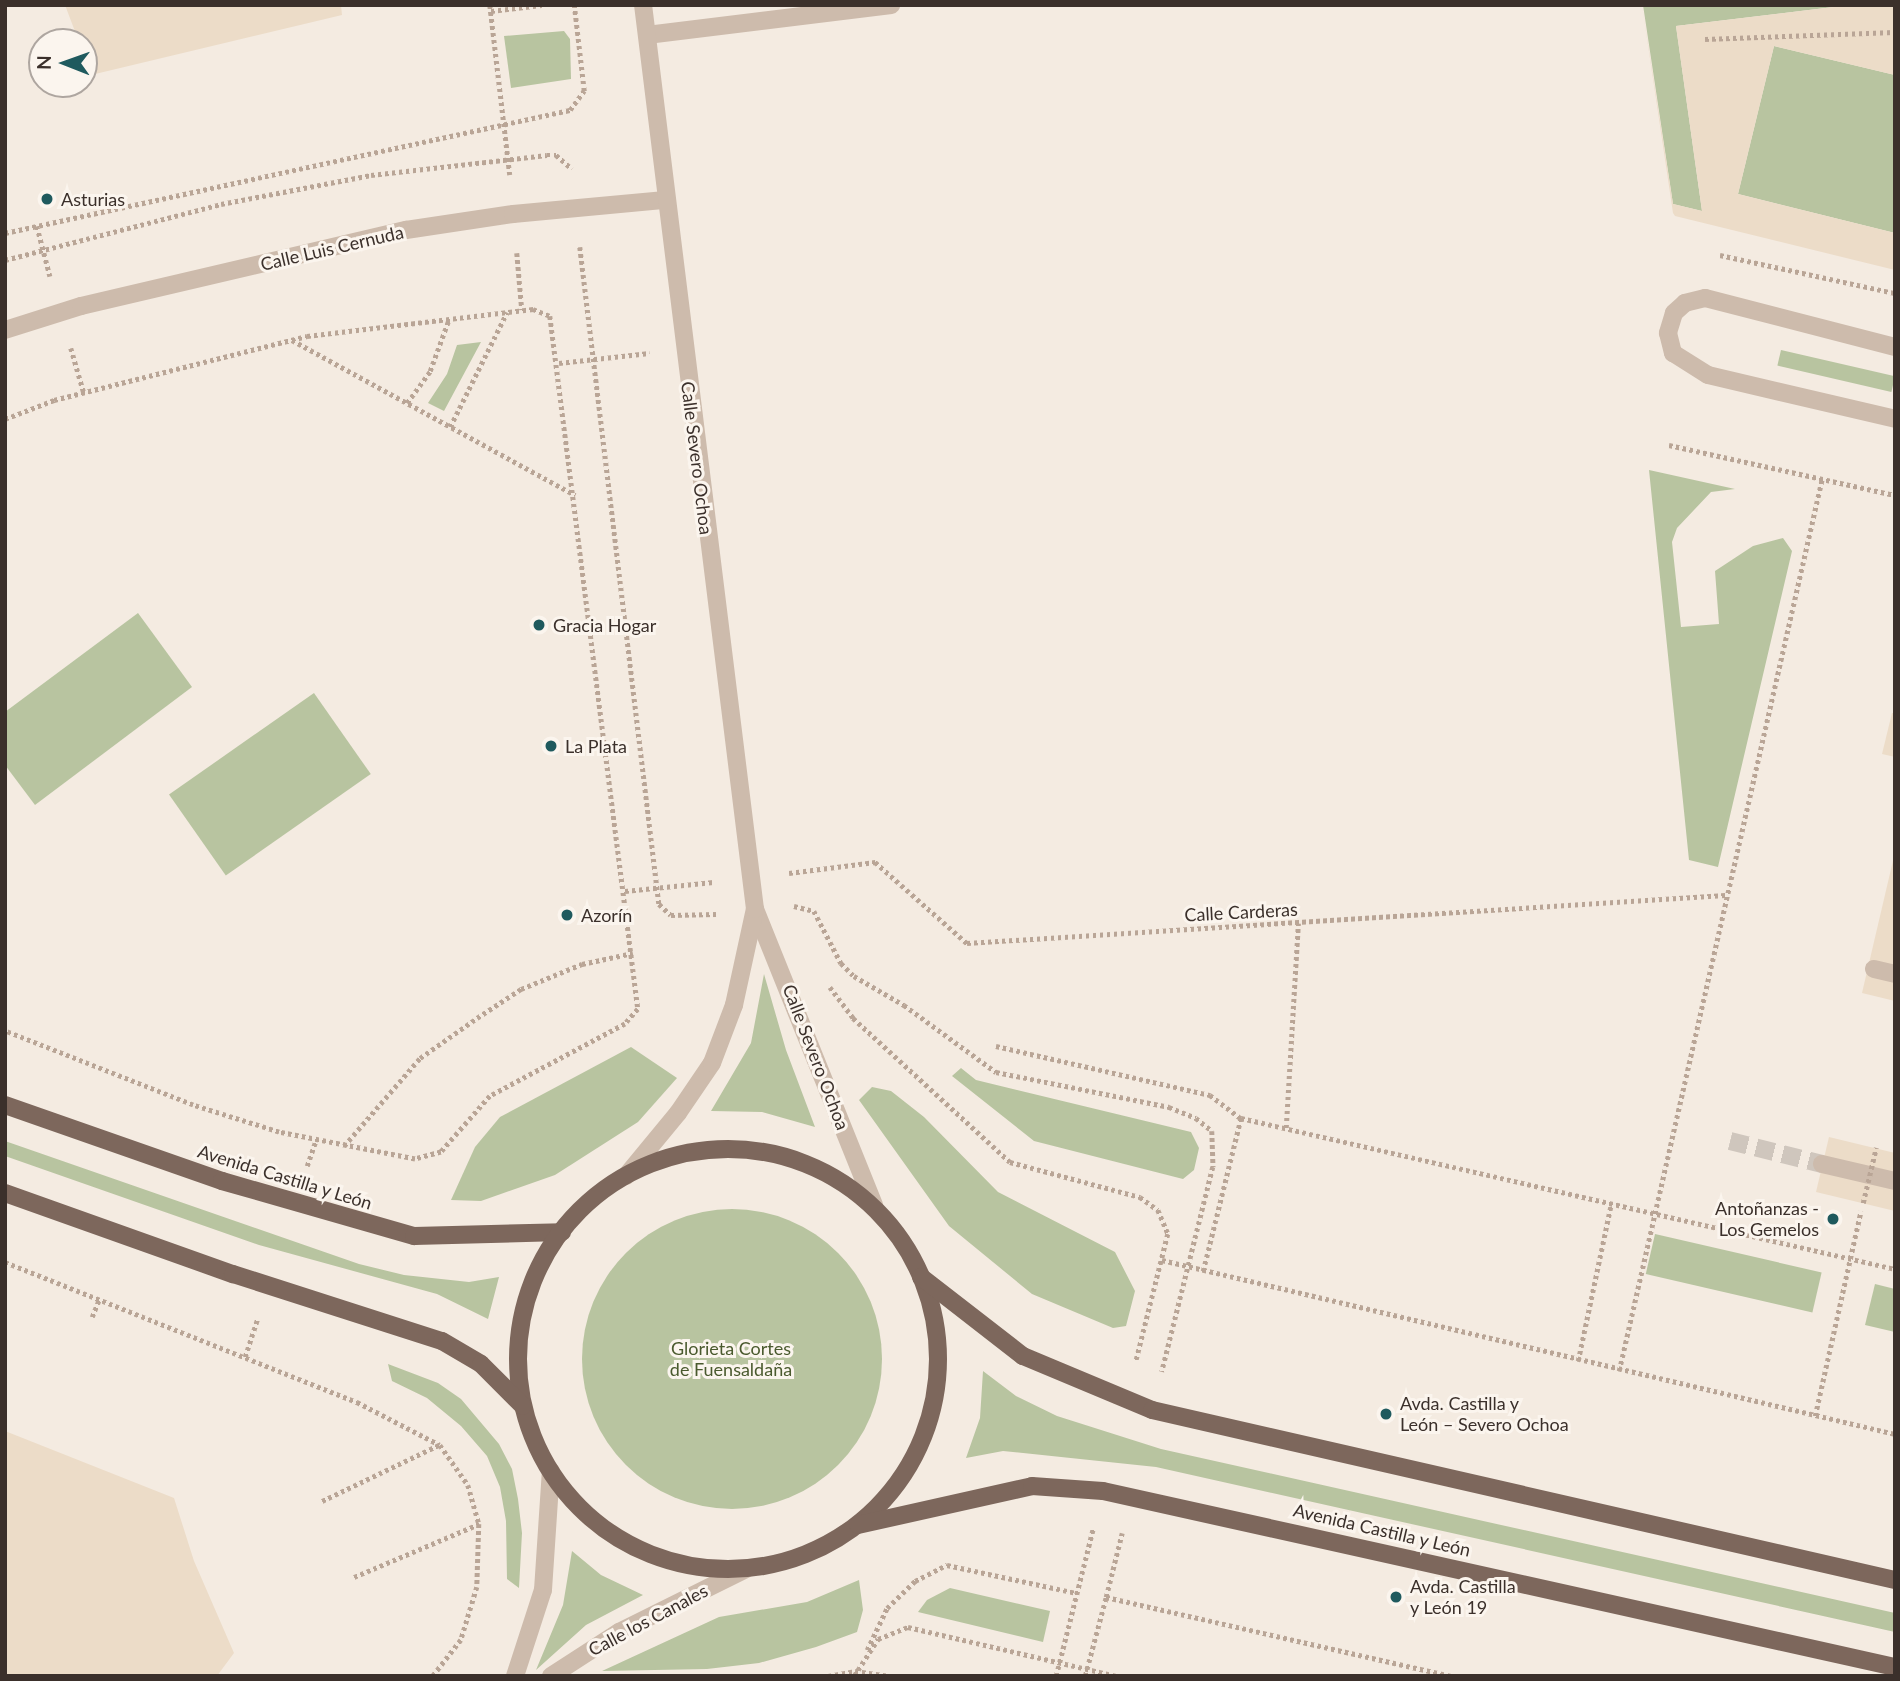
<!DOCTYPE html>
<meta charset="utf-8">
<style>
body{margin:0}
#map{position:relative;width:1900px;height:1681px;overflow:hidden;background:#f4ebe1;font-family:Lato,sans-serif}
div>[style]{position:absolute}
.green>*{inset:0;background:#b8c4a0;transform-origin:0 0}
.round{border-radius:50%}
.plaza>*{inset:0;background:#ecdcc8}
.minor-tunnel>*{height:18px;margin-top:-9px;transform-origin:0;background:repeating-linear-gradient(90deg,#cfc6bd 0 18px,transparent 0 27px)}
.path>*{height:4.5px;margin-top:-2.25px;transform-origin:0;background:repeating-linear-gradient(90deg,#b9a596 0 3.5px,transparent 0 7px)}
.minor>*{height:18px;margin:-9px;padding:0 9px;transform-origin:9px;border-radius:9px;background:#cdbbac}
.major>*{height:18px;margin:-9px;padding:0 9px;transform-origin:9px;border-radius:9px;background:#7d675c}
.major>.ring{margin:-9px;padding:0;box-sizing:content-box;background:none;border:18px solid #7d675c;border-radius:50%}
.path-bridge>*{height:4.5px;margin-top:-2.25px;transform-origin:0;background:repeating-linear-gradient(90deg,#b9a596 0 3.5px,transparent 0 7px)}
.dots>*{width:19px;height:19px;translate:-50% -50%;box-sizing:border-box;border:4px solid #fbf5ee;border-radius:50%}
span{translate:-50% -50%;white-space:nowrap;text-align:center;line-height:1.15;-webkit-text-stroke:6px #fbf5ee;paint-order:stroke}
.poi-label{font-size:18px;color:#3b302b}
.left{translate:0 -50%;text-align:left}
.right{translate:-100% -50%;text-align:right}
.street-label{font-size:18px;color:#3b302b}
.park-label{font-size:18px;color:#4a5a2e}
.frame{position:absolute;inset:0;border:7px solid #3b302b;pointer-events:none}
.north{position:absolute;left:28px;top:28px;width:70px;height:70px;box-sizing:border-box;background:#fbf5ee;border:2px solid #aea6a0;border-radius:50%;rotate:271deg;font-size:19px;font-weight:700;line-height:28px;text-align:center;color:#3b302b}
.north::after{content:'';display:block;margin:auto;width:24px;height:32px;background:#1f5a5e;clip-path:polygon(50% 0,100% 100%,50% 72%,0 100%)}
</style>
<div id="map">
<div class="green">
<i style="clip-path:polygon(1643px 5px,1850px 5px,1676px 26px,1702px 211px,1673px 204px)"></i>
<i style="clip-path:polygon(564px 31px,570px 39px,571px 79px,511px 88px,504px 36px)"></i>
<i style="clip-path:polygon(1774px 46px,1895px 75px,1895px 233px,1738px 194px)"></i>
<i style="clip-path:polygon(481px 342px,444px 411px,428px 403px,447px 374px,457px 345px)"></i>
<i style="left:1781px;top:350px;width:117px;height:16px;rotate:13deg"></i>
<i style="clip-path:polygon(1649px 470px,1735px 489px,1711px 492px,1677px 528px,1672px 542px,1681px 627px,1719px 624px,1715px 571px,1753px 546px,1783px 538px,1792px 551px,1718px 867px,1689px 860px)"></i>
<i style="clip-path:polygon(138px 613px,192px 687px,35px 805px,5px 765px,5px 712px)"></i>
<i style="left:314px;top:693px;width:99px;height:177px;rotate:55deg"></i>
<i style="clip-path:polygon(764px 974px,786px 1050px,815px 1127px,762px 1112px,711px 1111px,751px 1043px)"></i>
<i style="clip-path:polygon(631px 1047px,677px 1078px,638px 1122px,555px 1175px,481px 1201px,451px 1200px,475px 1147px,500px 1117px)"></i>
<i style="clip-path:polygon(961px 1068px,976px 1080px,1191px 1132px,1199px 1148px,1194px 1170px,1183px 1179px,1034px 1141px,952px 1076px)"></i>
<i style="clip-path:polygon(872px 1087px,891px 1091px,924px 1117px,998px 1192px,1115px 1252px,1135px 1291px,1126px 1326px,1113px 1328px,1032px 1294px,949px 1226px,859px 1100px)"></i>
<i style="clip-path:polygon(5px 1141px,359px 1264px,404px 1275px,469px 1282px,499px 1277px,488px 1319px,437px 1294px,259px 1245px,5px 1156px)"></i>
<i class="round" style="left:582px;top:1209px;width:300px;height:300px"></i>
<i style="left:1655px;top:1234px;width:171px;height:41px;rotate:13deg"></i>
<i style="clip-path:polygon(1875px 1284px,1895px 1289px,1895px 1332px,1865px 1325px)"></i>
<i style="clip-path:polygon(388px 1364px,438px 1383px,461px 1399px,499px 1444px,512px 1469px,518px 1499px,522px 1533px,519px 1588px,507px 1579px,506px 1521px,500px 1487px,487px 1456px,461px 1426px,427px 1398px,392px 1381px)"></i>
<i style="clip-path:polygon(983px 1371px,1016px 1396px,1057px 1416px,1161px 1449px,1895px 1613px,1895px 1632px,1156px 1467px,1003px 1451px,966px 1458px,980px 1418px)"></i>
<i style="clip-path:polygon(572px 1551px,601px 1575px,643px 1595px,586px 1625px,536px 1670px,563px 1605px)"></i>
<i style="clip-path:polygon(859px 1580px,863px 1610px,857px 1632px,816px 1647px,759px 1663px,707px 1669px,602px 1671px,719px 1617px,807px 1602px)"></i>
<i style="clip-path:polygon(950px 1588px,1050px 1611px,1043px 1642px,918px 1612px,927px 1600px)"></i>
</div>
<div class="plaza">
<i style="clip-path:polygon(65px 5px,341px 5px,342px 15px,91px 75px,84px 42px,79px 42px)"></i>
<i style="clip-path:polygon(1642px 5px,1673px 204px,1702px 211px,1676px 26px,1850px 5px,1895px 5px,1895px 75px,1774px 46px,1738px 194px,1895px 233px,1895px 270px,1675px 216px,1673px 213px)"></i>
<i style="clip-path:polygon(1892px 713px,1895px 713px,1895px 757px,1882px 754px)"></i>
<i style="clip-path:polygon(1895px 852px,1895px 1001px,1862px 993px)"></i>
<i style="clip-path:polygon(1829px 1137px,1895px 1153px,1895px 1211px,1816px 1192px)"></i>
<i style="clip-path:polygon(5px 1431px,174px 1498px,194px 1561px,234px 1653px,217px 1676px,5px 1676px)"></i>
</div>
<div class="minor-tunnel">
<i style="left:1730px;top:1141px;width:95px;rotate:14deg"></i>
</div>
<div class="path">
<i style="left:490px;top:5px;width:171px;rotate:83.3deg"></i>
<i style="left:491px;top:11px;width:51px;rotate:-6.7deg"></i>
<i style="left:1705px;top:39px;width:190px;rotate:-2.1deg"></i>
<i style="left:37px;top:226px;width:52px;rotate:75.4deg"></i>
<i style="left:5px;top:233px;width:578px;rotate:-12.28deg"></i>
<i style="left:570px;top:110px;width:24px;rotate:-54deg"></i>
<i style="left:584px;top:91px;width:87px;rotate:-96.6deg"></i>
<i style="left:580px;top:247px;width:662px;rotate:83.14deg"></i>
<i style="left:659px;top:904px;width:16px;rotate:43deg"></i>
<i style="left:671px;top:915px;width:45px;rotate:-1.3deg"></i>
<i style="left:517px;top:253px;width:57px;rotate:85deg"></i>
<i style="left:1720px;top:255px;width:179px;rotate:12.3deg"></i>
<i style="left:5px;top:260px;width:223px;rotate:-14.5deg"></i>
<i style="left:221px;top:204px;width:153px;rotate:-10.9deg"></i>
<i style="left:371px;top:175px;width:177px;rotate:-6.5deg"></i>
<i style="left:547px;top:155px;width:9px"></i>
<i style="left:556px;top:155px;width:21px;rotate:41deg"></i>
<i style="left:292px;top:340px;width:323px;rotate:28.7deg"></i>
<i style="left:71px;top:348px;width:47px;rotate:73.9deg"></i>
<i style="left:559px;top:363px;width:91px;rotate:-6.3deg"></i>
<i style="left:407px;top:403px;width:39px;rotate:-54deg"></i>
<i style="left:430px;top:371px;width:55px;rotate:-69.9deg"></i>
<i style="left:5px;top:419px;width:53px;rotate:-21.2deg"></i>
<i style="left:54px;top:400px;width:261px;rotate:-14.2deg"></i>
<i style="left:307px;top:336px;width:228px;rotate:-6.8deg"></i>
<i style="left:533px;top:309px;width:18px;rotate:22deg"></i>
<i style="left:550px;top:316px;width:699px;rotate:82.76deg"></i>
<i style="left:638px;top:1009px;width:20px;rotate:131deg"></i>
<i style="left:625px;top:1024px;width:153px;rotate:151.9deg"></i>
<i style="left:490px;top:1096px;width:74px;rotate:131.2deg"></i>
<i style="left:441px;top:1152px;width:27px;rotate:165deg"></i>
<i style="left:415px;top:1159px;width:139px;rotate:-168.8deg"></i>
<i style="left:279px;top:1132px;width:90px;rotate:-162.6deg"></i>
<i style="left:193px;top:1105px;width:202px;rotate:-158.5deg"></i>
<i style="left:450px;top:427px;width:128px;rotate:-63.6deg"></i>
<i style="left:1669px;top:445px;width:231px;rotate:12.5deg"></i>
<i style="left:789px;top:873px;width:87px;rotate:-7.3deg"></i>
<i style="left:875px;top:862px;width:123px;rotate:41.4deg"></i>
<i style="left:967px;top:943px;width:760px;rotate:-3.62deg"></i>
<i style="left:625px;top:891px;width:89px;rotate:-5.8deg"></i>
<i style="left:794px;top:906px;width:21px;rotate:14deg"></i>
<i style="left:814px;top:911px;width:59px;rotate:62.6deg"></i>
<i style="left:841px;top:963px;width:18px;rotate:45deg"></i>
<i style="left:854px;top:976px;width:58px;rotate:30.1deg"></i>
<i style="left:904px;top:1005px;width:114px;rotate:36.1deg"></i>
<i style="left:996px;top:1072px;width:177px;rotate:11.4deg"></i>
<i style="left:1169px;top:1107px;width:29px;rotate:22deg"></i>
<i style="left:1196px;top:1118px;width:21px;rotate:39deg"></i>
<i style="left:1212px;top:1131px;width:36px;rotate:88deg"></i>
<i style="left:1213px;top:1167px;width:211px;rotate:104deg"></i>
<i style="left:830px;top:987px;width:39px;rotate:53deg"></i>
<i style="left:853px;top:1018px;width:213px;rotate:42.5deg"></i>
<i style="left:1010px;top:1162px;width:135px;rotate:15.1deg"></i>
<i style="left:1140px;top:1197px;width:22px;rotate:36deg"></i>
<i style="left:1158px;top:1210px;width:26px;rotate:67deg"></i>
<i style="left:1168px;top:1234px;width:131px;rotate:104.1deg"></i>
<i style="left:996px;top:1046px;width:220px;rotate:12.9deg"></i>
<i style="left:1210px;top:1095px;width:39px;rotate:37deg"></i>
<i style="left:1241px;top:1118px;width:671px;rotate:13deg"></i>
<i style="left:1286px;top:1128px;width:205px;rotate:-86.6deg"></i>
<i style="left:344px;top:1146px;width:116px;rotate:-49.2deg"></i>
<i style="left:420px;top:1058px;width:70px;rotate:-35.1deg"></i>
<i style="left:477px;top:1018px;width:53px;rotate:-33.4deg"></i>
<i style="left:521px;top:989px;width:66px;rotate:-22.3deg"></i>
<i style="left:582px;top:964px;width:52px;rotate:-12.2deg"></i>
<i style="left:307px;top:1166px;width:28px;rotate:-71deg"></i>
<i style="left:1162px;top:1260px;width:753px;rotate:13.35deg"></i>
<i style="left:5px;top:1262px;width:379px;rotate:21.7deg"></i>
<i style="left:357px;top:1402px;width:93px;rotate:27.4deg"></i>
<i style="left:440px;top:1445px;width:49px;rotate:55deg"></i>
<i style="left:468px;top:1485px;width:41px;rotate:74.2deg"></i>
<i style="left:479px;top:1524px;width:63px;rotate:91.8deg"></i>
<i style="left:477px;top:1587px;width:55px;rotate:106.8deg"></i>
<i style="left:461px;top:1640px;width:46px;rotate:127.9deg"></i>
<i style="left:1203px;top:1271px;width:158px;rotate:-76.1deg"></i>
<i style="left:92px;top:1317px;width:18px;rotate:-68deg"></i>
<i style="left:245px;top:1357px;width:39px;rotate:-72deg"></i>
<i style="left:1578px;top:1361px;width:160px;rotate:-78.1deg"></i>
<i style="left:1619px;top:1371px;width:915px;rotate:-77.18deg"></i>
<i style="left:1815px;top:1416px;width:210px;rotate:-77.4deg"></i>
<i style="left:322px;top:1501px;width:130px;rotate:-25.6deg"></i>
<i style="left:354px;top:1577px;width:136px;rotate:-23deg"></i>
<i style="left:1106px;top:1597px;width:66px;rotate:-76deg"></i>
<i style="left:867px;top:1650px;width:47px;rotate:-64.5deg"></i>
<i style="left:887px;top:1608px;width:39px;rotate:-44deg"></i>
<i style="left:915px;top:1581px;width:36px;rotate:-27deg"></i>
<i style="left:947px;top:1565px;width:133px;rotate:12.2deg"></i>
<i style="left:828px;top:1676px;width:27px;rotate:-10deg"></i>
<i style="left:855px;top:1671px;width:37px;rotate:8deg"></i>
<i style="left:854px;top:1676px;width:44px;rotate:-57deg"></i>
<i style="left:878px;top:1639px;width:32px;rotate:-22deg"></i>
<i style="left:908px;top:1627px;width:215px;rotate:13.2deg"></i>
<i style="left:1056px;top:1676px;width:152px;rotate:-75.9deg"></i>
<i style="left:1085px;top:1676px;width:82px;rotate:-75.1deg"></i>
<i style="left:1106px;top:1597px;width:354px;rotate:12.9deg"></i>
</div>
<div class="minor">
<i style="left:647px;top:35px;width:246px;rotate:-7deg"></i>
<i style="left:5px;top:330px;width:80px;rotate:-17.5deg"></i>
<i style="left:81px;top:306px;width:334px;rotate:-13.2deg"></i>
<i style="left:406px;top:230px;width:108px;rotate:-8.5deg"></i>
<i style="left:513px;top:214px;width:153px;rotate:-5.3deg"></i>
<i style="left:1895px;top:347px;width:196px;rotate:-165.5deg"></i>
<i style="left:1705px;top:298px;width:21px;rotate:166deg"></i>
<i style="left:1685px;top:303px;width:15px;rotate:138deg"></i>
<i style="left:1674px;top:313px;width:21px;rotate:107deg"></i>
<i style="left:1668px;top:333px;width:21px;rotate:76deg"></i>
<i style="left:1673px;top:353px;width:41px;rotate:32.2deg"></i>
<i style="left:1708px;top:375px;width:192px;rotate:13.2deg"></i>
<i style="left:755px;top:909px;width:319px;rotate:68.1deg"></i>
<i style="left:1874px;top:969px;width:22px;rotate:13deg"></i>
<i style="left:1822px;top:1164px;width:75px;rotate:13.1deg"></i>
<i style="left:626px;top:1176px;width:82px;rotate:-50.5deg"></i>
<i style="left:678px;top:1113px;width:60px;rotate:-55.8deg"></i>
<i style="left:712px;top:1063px;width:62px;rotate:-69.2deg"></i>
<i style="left:734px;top:1005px;width:98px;rotate:-77.7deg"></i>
<i style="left:755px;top:909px;width:911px;rotate:-97.06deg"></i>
<i style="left:515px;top:1676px;width:90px;rotate:-72deg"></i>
<i style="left:543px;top:1590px;width:119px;rotate:-86.2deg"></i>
<i style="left:551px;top:1676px;width:81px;rotate:-32.9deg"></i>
<i style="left:619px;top:1632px;width:142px;rotate:-26.4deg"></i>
</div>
<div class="major">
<i style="left:5px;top:1105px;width:230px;rotate:19.3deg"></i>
<i style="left:222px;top:1181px;width:200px;rotate:16deg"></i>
<i style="left:414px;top:1236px;width:148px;rotate:-1.5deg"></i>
<i class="ring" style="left:518px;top:1149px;width:402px;height:402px"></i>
<i style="left:5px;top:1193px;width:242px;rotate:19.6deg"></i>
<i style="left:233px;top:1274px;width:219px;rotate:17.8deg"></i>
<i style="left:442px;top:1341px;width:45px;rotate:30.5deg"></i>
<i style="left:481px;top:1364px;width:59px;rotate:45deg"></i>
<i style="left:921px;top:1277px;width:129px;rotate:37.8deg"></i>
<i style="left:1023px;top:1356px;width:140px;rotate:22.7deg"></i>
<i style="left:1152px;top:1410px;width:762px;rotate:12.89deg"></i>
<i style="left:858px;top:1525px;width:178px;rotate:-12.6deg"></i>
<i style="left:1032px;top:1486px;width:71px;rotate:4deg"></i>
<i style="left:1103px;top:1491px;width:811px;rotate:12.53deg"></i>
</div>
<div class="path-bridge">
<i style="left:1863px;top:1203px;width:57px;rotate:-76.7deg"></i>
</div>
<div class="dots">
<i style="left:47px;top:199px;background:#1f5a5e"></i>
<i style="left:539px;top:625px;background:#1f5a5e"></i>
<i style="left:551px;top:746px;background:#1f5a5e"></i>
<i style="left:567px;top:915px;background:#1f5a5e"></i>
<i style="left:1833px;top:1219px;background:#1f5a5e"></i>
<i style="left:1386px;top:1414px;background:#1f5a5e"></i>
<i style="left:1396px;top:1597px;background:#1f5a5e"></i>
</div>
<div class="poi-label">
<span class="left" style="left:61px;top:199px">Asturias</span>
<span class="left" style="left:553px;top:625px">Gracia Hogar</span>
<span class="left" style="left:565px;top:746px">La Plata</span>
<span class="left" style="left:581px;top:915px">Azorín</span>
<span class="right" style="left:1819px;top:1219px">Antoñanzas -<br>Los Gemelos</span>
<span class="left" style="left:1400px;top:1414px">Avda. Castilla y<br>León – Severo Ochoa</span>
<span class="left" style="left:1410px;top:1597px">Avda. Castilla<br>y León 19</span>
</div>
<div class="street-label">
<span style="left:332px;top:248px;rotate:-13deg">Calle Luis Cernuda</span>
<span style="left:697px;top:458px;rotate:83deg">Calle Severo Ochoa</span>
<span style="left:1241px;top:912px;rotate:-3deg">Calle Carderas</span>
<span style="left:816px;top:1057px;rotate:69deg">Calle Severo Ochoa</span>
<span style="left:285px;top:1177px;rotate:17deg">Avenida Castilla y León</span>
<span style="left:1382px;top:1530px;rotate:13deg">Avenida Castilla y León</span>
<span style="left:648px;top:1620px;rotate:-28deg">Calle los Canales</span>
</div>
<div class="park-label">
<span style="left:731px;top:1359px">Glorieta Cortes<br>de Fuensaldaña</span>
</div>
<div class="frame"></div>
<div class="north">N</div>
</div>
